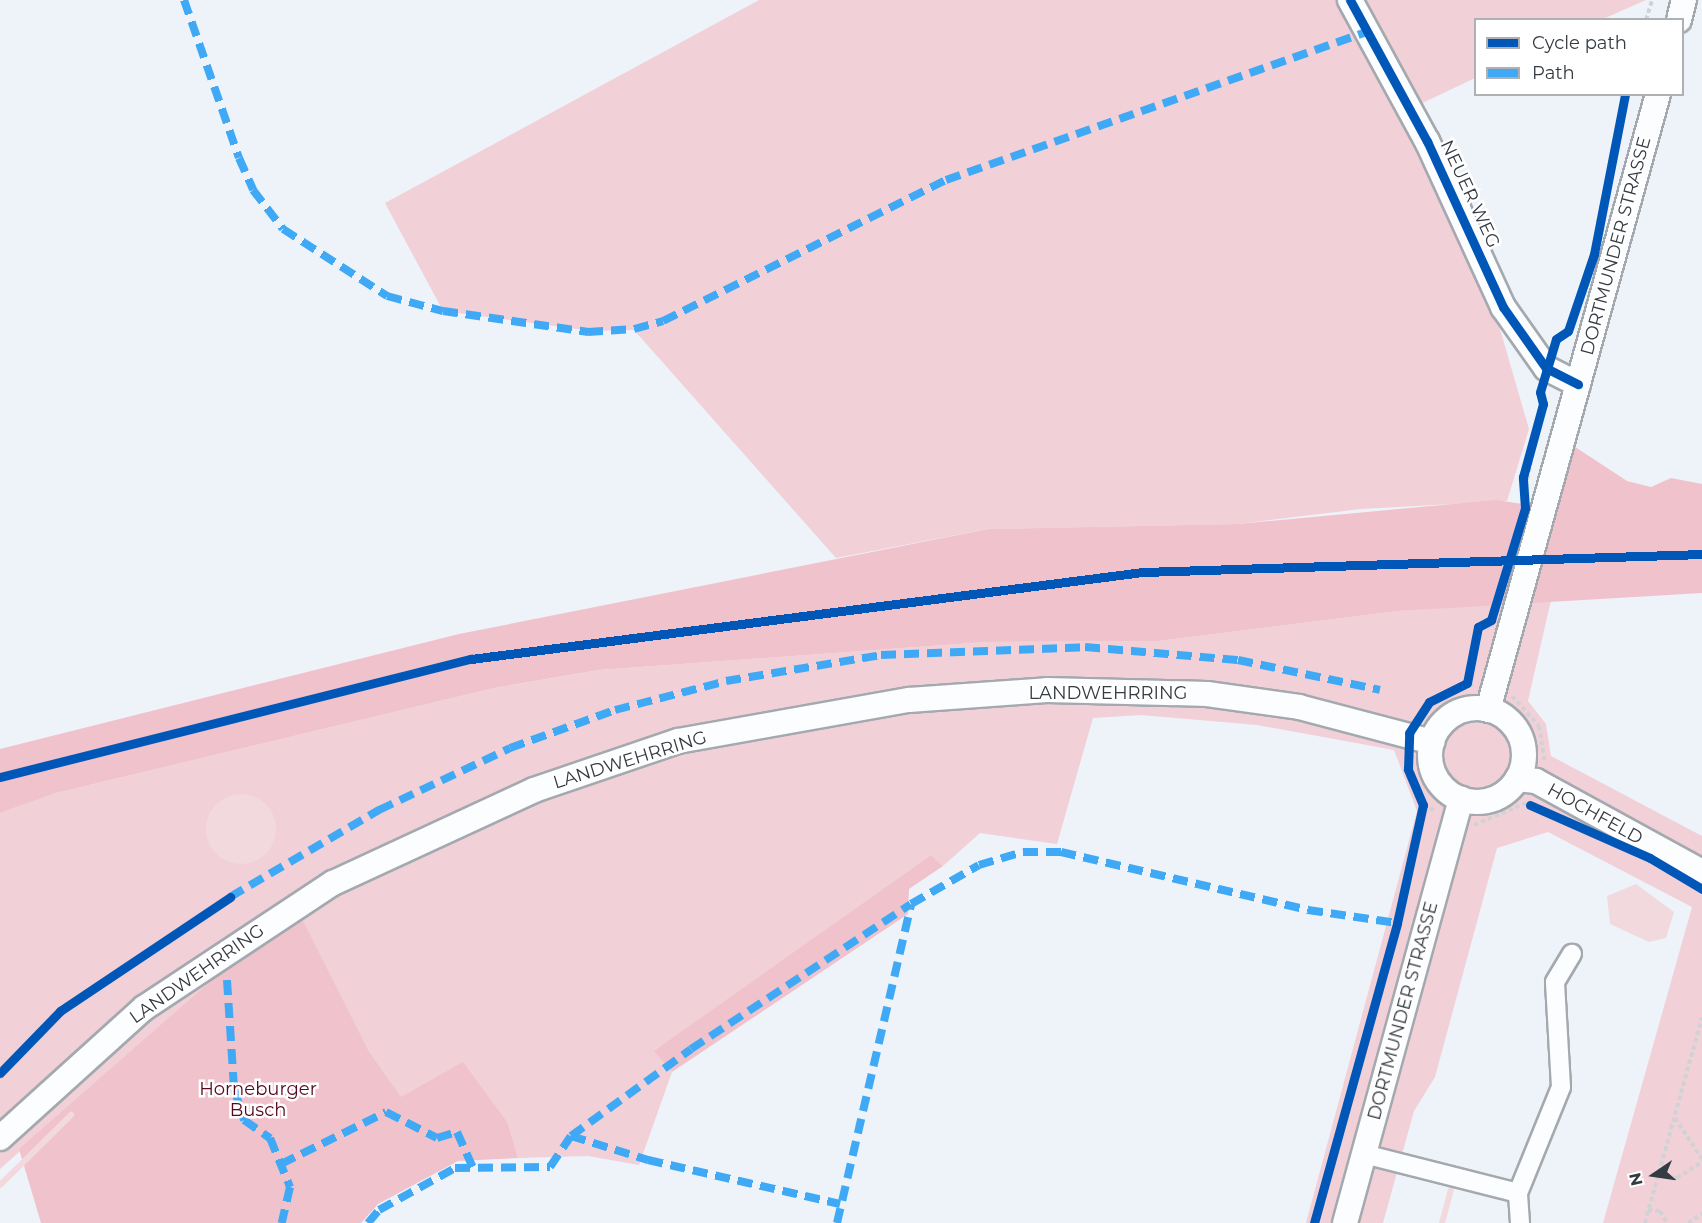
<!DOCTYPE html>
<style>
body{margin:0}
#map{position:relative;width:1702px;height:1223px;overflow:hidden;background:#edf3f9;font-family:Montserrat,sans-serif}
div>[style]{position:absolute}
.green>*{inset:0;background:#f2d0d7}
.forest>*{inset:0;background:#f0c2cb}
.water>*{inset:0;background:#f2d9de}
.round{border-radius:50%}
.stream>*{height:6px;margin:-3px;padding:0 3px;transform-origin:3px;border-radius:3px;background:#f2d9de}
.path>*{height:4px;margin-top:-2px;transform-origin:0;background:repeating-linear-gradient(90deg,#d0d2d5 0 4.5px,transparent 0 7.5px)}
.roads{filter:drop-shadow(2px 0 #a3a9af) drop-shadow(-2px 0 #a3a9af) drop-shadow(0 2px #a3a9af) drop-shadow(0 -2px #a3a9af)}
.street>*{height:18px;margin:-9px;padding:0 9px;transform-origin:9px;border-radius:9px;background:#fcfdfe}
.secondary>*{height:24px;margin:-12px;padding:0 12px;transform-origin:12px;border-radius:12px;background:#fcfdfe}
.secondary>.ring{margin:-12px;padding:0;box-sizing:content-box;background:none;border:24px solid #fcfdfe;border-radius:50%}
.quiet>*{height:8px;margin-top:-4px;transform-origin:0;background:repeating-linear-gradient(90deg,#3fa9f5 0 15px,transparent 0 23px)}
.cycleway>*{height:9px;margin:-4.5px;padding:0 4.5px;transform-origin:4.5px;border-radius:4.5px;background:#0057b8}
span{translate:-50% -50%;white-space:nowrap;text-align:center;line-height:1.15;-webkit-text-stroke:5px #fff;paint-order:stroke}
.street-label{font-size:18px;color:#343b42}
.park-label{font-size:18px;color:#57081f}
.legend{position:absolute;left:1474px;top:18px;width:210px;height:78px;box-sizing:border-box;background:#fff;border:2px solid #aeb1b3;margin:0;padding:8px 10px;list-style:none;font-size:18px;color:#343b42}
.legend li{display:flex;align-items:center;gap:12px;height:30px}
.legend b{width:30px;border:2px solid #aeb1b3}
.north{position:absolute;left:1624px;top:1145px;width:60px;height:60px;-webkit-text-stroke:4px #fff;paint-order:stroke;rotate:257deg;font-size:16px;font-weight:700;line-height:24px;text-align:center;color:#343b42}
.north::after{content:'';display:block;margin:auto;width:21px;height:27px;background:#343b42;clip-path:polygon(50% 0,100% 100%,50% 72%,0 100%)}
</style>
<div id="map">
<div class="green">
<i style="clip-path:polygon(759px 0,1646px 0,1603px 19px,1476px 20px,1475px 78px,1410px 109px,1471px 229px,1529px 429px,1507px 501px,1361px 509px,1237px 524px,988px 529px,836px 558px,634px 330px,591px 331px,443px 311px,385px 203px)"></i>
<i style="clip-path:polygon(1551px 600px,1528px 701px,1546px 724px,1551px 756px,1702px 836px,1702px 1223px,1603px 1223px,1692px 907px,1548px 832px,1497px 848px,1435px 1077px,1414px 1111px,1383px 1223px,1306px 1223px,1417px 811px,1394px 750px,1257px 725px,1141px 715px,1093px 718px,1057px 844px,980px 833px,943px 866px,931px 855px,655px 1051px,672px 1072px,639px 1165px,588px 1156px,518px 1158px,504px 1119px,401px 1098px,368px 1050px,229px 965px,0 1169px,0 813px,56px 793px,494px 688px,600px 670px,986px 642px,1158px 641px,1398px 611px)"></i>
</div>
<div class="forest">
<i style="clip-path:polygon(1563px 439px,1627px 481px,1651px 487px,1671px 478px,1702px 484px,1702px 593px,1398px 611px,1158px 641px,986px 642px,599px 670px,494px 688px,56px 793px,0 813px,0 749px,459px 634px,988px 529px,1237px 524px,1496px 500px,1543px 507px)"></i>
<i style="clip-path:polygon(931px 855px,943px 866px,909px 889px,908px 914px,672px 1072px,654px 1051px)"></i>
<i style="clip-path:polygon(301px 917px,368px 1050px,401px 1097px,463px 1062px,507px 1122px,518px 1158px,458px 1161px,378px 1204px,361px 1223px,41px 1223px,19px 1149px,229px 965px)"></i>
</div>
<div class="water">
<i class="round" style="left:206px;top:794px;width:70px;height:70px"></i>
<i style="clip-path:polygon(1636px 884px,1674px 912px,1666px 938px,1649px 942px,1610px 924px,1607px 896px)"></i>
</div>
<div class="stream">
<i style="left:0;top:1185px;width:100px;rotate:-44.6deg"></i>
<i style="left:1442px;top:1223px;width:34px;rotate:-75deg"></i>
</div>
<div class="path">
<i style="left:1646px;top:20px;width:21px;rotate:-73deg"></i>
<i style="left:1598px;top:223px;width:132px;rotate:-78.2deg"></i>
<i style="left:1554px;top:344px;width:22px;rotate:-47deg"></i>
<i style="left:1524px;top:494px;width:92px;rotate:-78.1deg"></i>
<i style="left:1543px;top:404px;width:16px;rotate:-97deg"></i>
<i style="left:1467px;top:683px;width:57px;rotate:-78.9deg"></i>
<i style="left:1478px;top:627px;width:15px;rotate:-28deg"></i>
<i style="left:1512px;top:696px;width:40px;rotate:48deg"></i>
<i style="left:1539px;top:726px;width:37px;rotate:81deg"></i>
<i style="left:1418px;top:717px;width:19px;rotate:-54deg"></i>
<i style="left:1429px;top:702px;width:48px;rotate:-22.2deg"></i>
<i style="left:1423px;top:805px;width:14px;rotate:25deg"></i>
<i style="left:1474px;top:825px;width:62px;rotate:-22.8deg"></i>
<i style="left:0;top:1073px;width:86px;rotate:-45.9deg"></i>
<i style="left:60px;top:1011px;width:205px;rotate:-33.8deg"></i>
<i style="left:1675px;top:1118px;width:49px;rotate:56.6deg"></i>
<i style="left:1658px;top:1175px;width:19px;rotate:9deg"></i>
<i style="left:1677px;top:1178px;width:30px;rotate:-33deg"></i>
<i style="left:1648px;top:1210px;width:12px;rotate:5deg"></i>
<i style="left:1660px;top:1211px;width:14px;rotate:60deg"></i>
<i style="left:1314px;top:1223px;width:311px;rotate:-74.5deg"></i>
<i style="left:1397px;top:923px;width:121px;rotate:-77.6deg"></i>
<i style="left:1423px;top:805px;width:49px;rotate:-107.7deg"></i>
<i style="left:1645px;top:1223px;width:213px;rotate:-74.5deg"></i>
<i style="left:1688px;top:1223px;width:17px;rotate:-33deg"></i>
</div>
<div class="roads">
<div class="street">
<i style="left:1364px;top:1154px;width:159px;rotate:14.2deg"></i>
<i style="left:1520px;top:1223px;width:30px;rotate:-94deg"></i>
<i style="left:1518px;top:1193px;width:114px;rotate:-67.9deg"></i>
<i style="left:1561px;top:1087px;width:105px;rotate:-93.3deg"></i>
<i style="left:1555px;top:982px;width:33px;rotate:-59deg"></i>
</div>
<div class="secondary">
<i style="left:1350px;top:0;width:161px;rotate:61.4deg"></i>
<i style="left:1427px;top:141px;width:183px;rotate:65.4deg"></i>
<i style="left:1503px;top:307px;width:75px;rotate:54.8deg"></i>
<i style="left:1546px;top:368px;width:36px;rotate:27deg"></i>
<i style="left:1679px;top:20px;width:21px;rotate:-76deg"></i>
<i class="ring" style="left:1430px;top:708px;width:70px;height:70px"></i>
<i style="left:1488px;top:710px;width:639px;rotate:-74.57deg"></i>
<i style="left:1517px;top:779px;width:19px;rotate:6deg"></i>
<i style="left:1536px;top:781px;width:189px;rotate:28.7deg"></i>
<i style="left:0;top:1138px;width:194px;rotate:-42.1deg"></i>
<i style="left:144px;top:1008px;width:227px;rotate:-33.5deg"></i>
<i style="left:333px;top:883px;width:221px;rotate:-24.8deg"></i>
<i style="left:534px;top:790px;width:152px;rotate:-18.8deg"></i>
<i style="left:678px;top:741px;width:235px;rotate:-10.1deg"></i>
<i style="left:909px;top:700px;width:138px;rotate:-4.1deg"></i>
<i style="left:1047px;top:690px;width:160px;rotate:1.4deg"></i>
<i style="left:1207px;top:694px;width:93px;rotate:8deg"></i>
<i style="left:1299px;top:707px;width:138px;rotate:14.7deg"></i>
<i style="left:1345px;top:1223px;width:440px;rotate:-74.7deg"></i>
</div>
</div>
<div class="quiet">
<i style="left:184px;top:0;width:167px;rotate:70.8deg"></i>
<i style="left:239px;top:158px;width:35px;rotate:66deg"></i>
<i style="left:253px;top:190px;width:49px;rotate:52.4deg"></i>
<i style="left:283px;top:229px;width:124px;rotate:32.8deg"></i>
<i style="left:387px;top:296px;width:58px;rotate:15deg"></i>
<i style="left:443px;top:311px;width:147px;rotate:8.2deg"></i>
<i style="left:588px;top:332px;width:46px;rotate:-3.7deg"></i>
<i style="left:634px;top:329px;width:30px;rotate:-15deg"></i>
<i style="left:663px;top:321px;width:316px;rotate:-26.5deg"></i>
<i style="left:946px;top:180px;width:446px;rotate:-19.4deg"></i>
<i style="left:230px;top:897px;width:173px;rotate:-30.3deg"></i>
<i style="left:379px;top:810px;width:145px;rotate:-25.3deg"></i>
<i style="left:510px;top:748px;width:112px;rotate:-19.9deg"></i>
<i style="left:615px;top:710px;width:115px;rotate:-14.6deg"></i>
<i style="left:726px;top:681px;width:157px;rotate:-9.5deg"></i>
<i style="left:881px;top:655px;width:204px;rotate:-2.2deg"></i>
<i style="left:1085px;top:647px;width:154px;rotate:4.9deg"></i>
<i style="left:1238px;top:660px;width:145px;rotate:11.9deg"></i>
<i style="left:227px;top:980px;width:109px;rotate:86.3deg"></i>
<i style="left:234px;top:1089px;width:33px;rotate:72deg"></i>
<i style="left:244px;top:1120px;width:32px;rotate:35deg"></i>
<i style="left:270px;top:1138px;width:53px;rotate:67.8deg"></i>
<i style="left:290px;top:1187px;width:37px;rotate:103deg"></i>
<i style="left:571px;top:1136px;width:81px;rotate:17.3deg"></i>
<i style="left:648px;top:1160px;width:197px;rotate:12.9deg"></i>
<i style="left:281px;top:1164px;width:117px;rotate:-26.3deg"></i>
<i style="left:386px;top:1112px;width:57px;rotate:27deg"></i>
<i style="left:437px;top:1138px;width:21px;rotate:-17deg"></i>
<i style="left:457px;top:1132px;width:39px;rotate:66deg"></i>
<i style="left:368px;top:1223px;width:17px;rotate:-50deg"></i>
<i style="left:379px;top:1210px;width:87px;rotate:-28.9deg"></i>
<i style="left:455px;top:1168px;width:95px;rotate:-0.6deg"></i>
<i style="left:550px;top:1167px;width:37px;rotate:-56deg"></i>
<i style="left:571px;top:1136px;width:148px;rotate:-35.9deg"></i>
<i style="left:691px;top:1049px;width:263px;rotate:-33.4deg"></i>
<i style="left:837px;top:1223px;width:327px;rotate:-76.9deg"></i>
<i style="left:911px;top:904px;width:78px;rotate:-29.8deg"></i>
<i style="left:979px;top:865px;width:46px;rotate:-16.5deg"></i>
<i style="left:1023px;top:852px;width:38px"></i>
<i style="left:1061px;top:852px;width:254px;rotate:13.2deg"></i>
<i style="left:1308px;top:910px;width:90px;rotate:8.3deg"></i>
</div>
<div class="cycleway">
<i style="left:1350px;top:0;width:161px;rotate:61.4deg"></i>
<i style="left:1427px;top:141px;width:183px;rotate:65.4deg"></i>
<i style="left:1503px;top:307px;width:75px;rotate:54.8deg"></i>
<i style="left:1546px;top:368px;width:36px;rotate:27deg"></i>
<i style="left:0;top:777px;width:486px;rotate:-14.1deg"></i>
<i style="left:471px;top:659px;width:678px;rotate:-7.38deg"></i>
<i style="left:1143px;top:572px;width:559px;rotate:-1.84deg"></i>
<i style="left:1530px;top:805px;width:131px;rotate:23.8deg"></i>
<i style="left:1650px;top:858px;width:61px;rotate:30.8deg"></i>
<i style="left:0;top:1073px;width:86px;rotate:-45.9deg"></i>
<i style="left:60px;top:1011px;width:205px;rotate:-33.8deg"></i>
<i style="left:1314px;top:1223px;width:311px;rotate:-74.5deg"></i>
<i style="left:1397px;top:923px;width:121px;rotate:-77.6deg"></i>
<i style="left:1423px;top:805px;width:39px;rotate:-113deg"></i>
<i style="left:1408px;top:769px;width:36px;rotate:-88deg"></i>
<i style="left:1409px;top:733px;width:37px;rotate:-57deg"></i>
<i style="left:1429px;top:702px;width:42px;rotate:-26.6deg"></i>
<i style="left:1467px;top:683px;width:57px;rotate:-78.9deg"></i>
<i style="left:1478px;top:627px;width:15px;rotate:-28deg"></i>
<i style="left:1491px;top:620px;width:117px;rotate:-73.1deg"></i>
<i style="left:1525px;top:508px;width:31px;rotate:-94deg"></i>
<i style="left:1523px;top:477px;width:76px;rotate:-74.7deg"></i>
<i style="left:1543px;top:404px;width:12px;rotate:-104deg"></i>
<i style="left:1540px;top:392px;width:55px;rotate:-73.2deg"></i>
<i style="left:1556px;top:339px;width:14px;rotate:-34deg"></i>
<i style="left:1568px;top:331px;width:81px;rotate:-71.3deg"></i>
<i style="left:1594px;top:254px;width:163px;rotate:-79deg"></i>
</div>
<div class="street-label">
<span style="left:1470px;top:194px;rotate:65deg">NEUER WEG</span>
<span style="left:1616px;top:246px;rotate:-75deg">DORTMUNDER STRASSE</span>
<span style="left:1108px;top:693px">LANDWEHRRING</span>
<span style="left:630px;top:760px;rotate:-17deg">LANDWEHRRING</span>
<span style="left:1595px;top:814px;rotate:29deg">HOCHFELD</span>
<span style="left:197px;top:974px;rotate:-35deg">LANDWEHRRING</span>
<span style="left:1403px;top:1011px;rotate:-75deg">DORTMUNDER STRASSE</span>
</div>
<div class="park-label">
<span style="left:258px;top:1100px">Horneburger<br>Busch</span>
</div>
<ul class="legend">
<li><b style="height:8px;background:#0057b8"></b>Cycle path</li>
<li><b style="height:8px;background:#3fa9f5"></b>Path</li>
</ul>
<div class="north">N</div>
</div>
